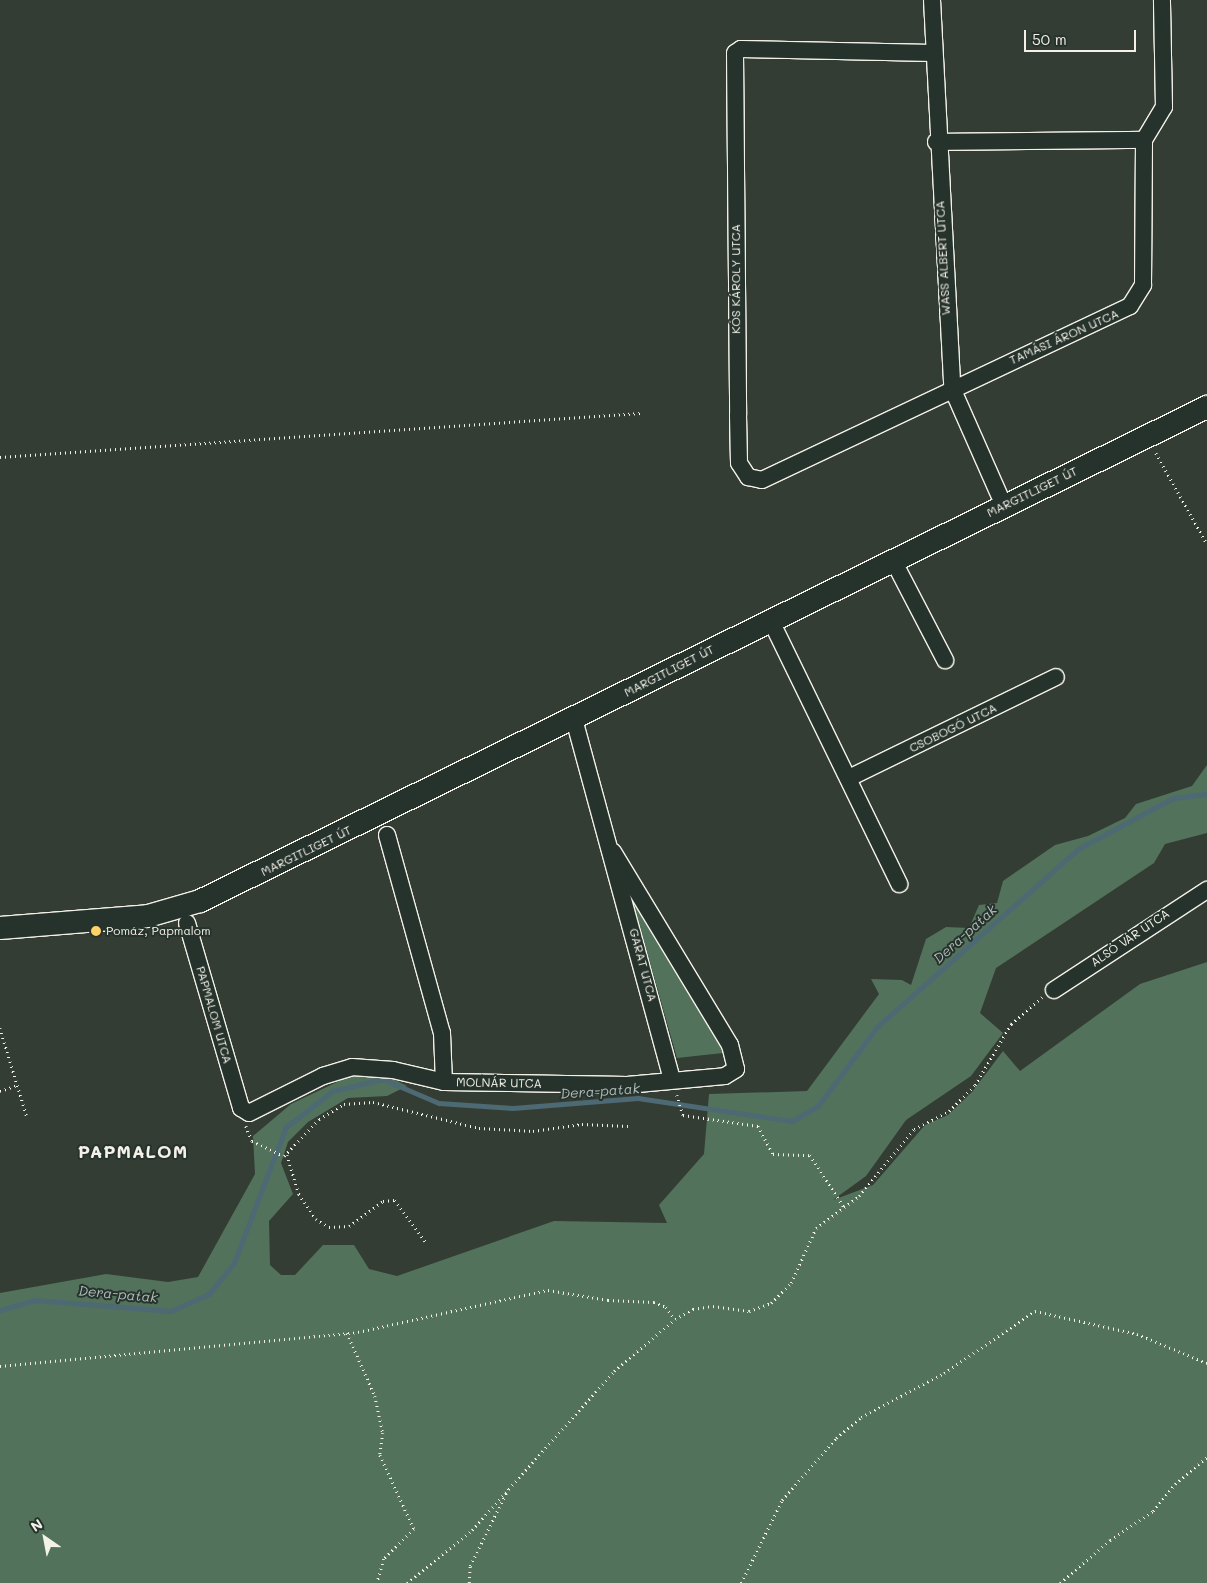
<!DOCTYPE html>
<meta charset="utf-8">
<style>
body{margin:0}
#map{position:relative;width:1207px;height:1583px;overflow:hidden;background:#333d34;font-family:Mali,sans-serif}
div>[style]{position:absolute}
.green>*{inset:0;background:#52725c}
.stream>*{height:4.5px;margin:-2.25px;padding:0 2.25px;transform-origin:2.25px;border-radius:2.25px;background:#4d6973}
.path>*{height:2.5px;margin-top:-1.25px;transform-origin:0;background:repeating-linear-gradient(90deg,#f4f1e8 0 1px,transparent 0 5px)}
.roads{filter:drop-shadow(1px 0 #f4f1e8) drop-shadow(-1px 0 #f4f1e8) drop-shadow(0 1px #f4f1e8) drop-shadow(0 -1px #f4f1e8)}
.minor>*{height:16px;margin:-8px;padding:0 8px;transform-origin:8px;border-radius:8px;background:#26332d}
.secondary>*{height:22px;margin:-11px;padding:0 11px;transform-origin:11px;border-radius:11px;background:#26332d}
.dots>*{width:14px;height:14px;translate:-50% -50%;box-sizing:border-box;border:2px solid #26332d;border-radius:50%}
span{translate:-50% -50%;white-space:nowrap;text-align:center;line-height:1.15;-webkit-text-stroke:4px #26332d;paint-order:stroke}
.street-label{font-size:12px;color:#f4f1e8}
.poi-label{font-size:12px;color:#f4f1e8}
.left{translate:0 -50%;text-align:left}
.water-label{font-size:14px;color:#b1bbb9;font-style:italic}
.district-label{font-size:18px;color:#f4f1e8;font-weight:700;letter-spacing:1px}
.north{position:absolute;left:20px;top:1513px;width:50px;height:50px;-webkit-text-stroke:4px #26332d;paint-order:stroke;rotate:327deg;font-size:14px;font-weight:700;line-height:20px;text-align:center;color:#f4f1e8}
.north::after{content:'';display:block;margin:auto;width:18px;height:22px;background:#f4f1e8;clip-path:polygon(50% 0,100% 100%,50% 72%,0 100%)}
.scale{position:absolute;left:1024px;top:30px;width:112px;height:22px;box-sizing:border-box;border:2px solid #f4f1e8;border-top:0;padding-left:6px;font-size:15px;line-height:18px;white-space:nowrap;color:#f4f1e8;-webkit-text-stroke:4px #26332d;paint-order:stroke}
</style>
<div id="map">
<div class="green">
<i style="clip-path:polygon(1207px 765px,1207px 833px,1165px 844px,1154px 863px,996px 968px,980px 1013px,1003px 1033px,971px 1076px,906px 1120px,866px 1176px,833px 1200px,873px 1185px,925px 1125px,948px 1115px,972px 1092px,1003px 1051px,1020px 1071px,1140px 984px,1207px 962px,1207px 1583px,0 1583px,0 1293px,106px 1274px,168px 1282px,198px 1277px,255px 1174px,253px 1136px,291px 1104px,358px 1072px,387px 1076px,407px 1086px,387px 1096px,348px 1098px,308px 1122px,288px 1142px,281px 1163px,293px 1194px,269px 1221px,270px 1265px,281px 1275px,295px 1275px,323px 1245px,354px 1245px,369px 1269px,397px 1276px,554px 1221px,667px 1223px,659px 1205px,704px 1154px,709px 1094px,807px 1091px,879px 994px,871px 979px,902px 980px,911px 985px,926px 939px,946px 927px,969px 928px,979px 905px,997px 903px,1003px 881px,1055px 845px,1088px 836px,1125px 818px,1136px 804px,1192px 786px)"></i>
<i style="clip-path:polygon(630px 892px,724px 1047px,723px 1053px,677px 1058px)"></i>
</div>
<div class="stream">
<i style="left:0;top:1310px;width:36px;rotate:-16deg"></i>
<i style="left:35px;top:1300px;width:136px;rotate:4.6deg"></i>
<i style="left:171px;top:1311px;width:42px;rotate:-24.1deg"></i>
<i style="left:209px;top:1294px;width:40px;rotate:-51deg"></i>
<i style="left:234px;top:1263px;width:146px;rotate:-69.1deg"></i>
<i style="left:286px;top:1127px;width:59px;rotate:-37.5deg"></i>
<i style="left:333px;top:1091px;width:51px;rotate:-13.5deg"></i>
<i style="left:383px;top:1079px;width:61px;rotate:23.2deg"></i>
<i style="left:439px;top:1103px;width:74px;rotate:3.9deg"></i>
<i style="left:513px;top:1108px;width:125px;rotate:-4.6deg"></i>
<i style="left:638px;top:1098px;width:156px;rotate:8.5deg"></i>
<i style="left:792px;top:1121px;width:30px;rotate:-30deg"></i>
<i style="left:818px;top:1106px;width:99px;rotate:-53.2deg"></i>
<i style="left:877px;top:1027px;width:268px;rotate:-41.5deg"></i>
<i style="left:1078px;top:849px;width:108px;rotate:-28.2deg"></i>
<i style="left:1173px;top:798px;width:34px;rotate:-7deg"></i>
</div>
<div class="path">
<i style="left:1156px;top:453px;width:104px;rotate:60.7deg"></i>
<i style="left:0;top:457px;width:642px;rotate:-3.93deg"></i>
<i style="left:0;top:1028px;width:93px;rotate:73.1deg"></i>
<i style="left:0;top:1091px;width:18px;rotate:-19deg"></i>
<i style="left:677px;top:1095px;width:21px;rotate:73deg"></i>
<i style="left:683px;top:1115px;width:76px;rotate:8.3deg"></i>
<i style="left:758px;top:1126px;width:32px;rotate:62deg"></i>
<i style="left:773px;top:1154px;width:37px;rotate:2deg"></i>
<i style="left:810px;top:1155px;width:62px;rotate:56.8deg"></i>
<i style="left:246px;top:1126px;width:16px;rotate:68deg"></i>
<i style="left:252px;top:1141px;width:35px;rotate:25deg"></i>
<i style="left:284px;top:1156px;width:51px;rotate:-46.6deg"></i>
<i style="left:319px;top:1119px;width:29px;rotate:-31deg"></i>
<i style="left:344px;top:1104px;width:29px;rotate:-4deg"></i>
<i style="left:373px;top:1102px;width:109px;rotate:13.8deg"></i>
<i style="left:479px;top:1128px;width:54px;rotate:3.2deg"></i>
<i style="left:533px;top:1131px;width:49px;rotate:-8.1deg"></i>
<i style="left:582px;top:1124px;width:46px;rotate:2.5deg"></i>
<i style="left:287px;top:1155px;width:41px;rotate:72.9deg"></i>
<i style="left:299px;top:1194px;width:30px;rotate:56deg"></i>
<i style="left:316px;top:1219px;width:15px;rotate:32deg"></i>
<i style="left:329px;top:1227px;width:20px;rotate:-3deg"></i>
<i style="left:349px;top:1226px;width:42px;rotate:-36.3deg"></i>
<i style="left:383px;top:1201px;width:12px;rotate:-5deg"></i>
<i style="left:395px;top:1200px;width:52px;rotate:53.6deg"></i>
<i style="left:347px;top:1333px;width:69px;rotate:66deg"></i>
<i style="left:375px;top:1396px;width:38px;rotate:78deg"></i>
<i style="left:383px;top:1433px;width:22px;rotate:98deg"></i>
<i style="left:380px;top:1455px;width:81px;rotate:65.3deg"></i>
<i style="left:414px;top:1529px;width:42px;rotate:135deg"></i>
<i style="left:384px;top:1559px;width:25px;rotate:106deg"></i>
<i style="left:0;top:1366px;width:360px;rotate:-5.4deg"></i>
<i style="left:358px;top:1332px;width:195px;rotate:-12.5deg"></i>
<i style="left:548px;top:1290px;width:61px;rotate:9.5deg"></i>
<i style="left:608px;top:1300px;width:46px;rotate:2.5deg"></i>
<i style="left:654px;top:1302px;width:13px;rotate:23deg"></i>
<i style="left:666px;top:1307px;width:15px;rotate:53deg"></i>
<i style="left:407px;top:1583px;width:84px;rotate:-39.2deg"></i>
<i style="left:472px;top:1530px;width:213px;rotate:-48.2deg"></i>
<i style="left:614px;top:1371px;width:80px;rotate:-40.4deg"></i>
<i style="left:675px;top:1319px;width:21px;rotate:-29deg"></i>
<i style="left:693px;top:1309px;width:20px;rotate:-9deg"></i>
<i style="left:713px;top:1306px;width:36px;rotate:8deg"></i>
<i style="left:749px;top:1311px;width:23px;rotate:-20deg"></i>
<i style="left:771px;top:1303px;width:28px;rotate:-45deg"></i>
<i style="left:791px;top:1283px;width:60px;rotate:-65.6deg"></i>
<i style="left:816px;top:1228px;width:54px;rotate:-36.7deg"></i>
<i style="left:859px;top:1196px;width:87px;rotate:-50.6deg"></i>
<i style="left:914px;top:1129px;width:39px;rotate:-27deg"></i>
<i style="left:949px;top:1111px;width:37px;rotate:-45deg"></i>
<i style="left:975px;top:1085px;width:71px;rotate:-59.5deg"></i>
<i style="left:1011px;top:1024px;width:41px;rotate:-41.1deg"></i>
<i style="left:469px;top:1583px;width:17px;rotate:-87deg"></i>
<i style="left:470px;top:1566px;width:86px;rotate:-63.7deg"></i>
<i style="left:741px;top:1583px;width:93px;rotate:-63.7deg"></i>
<i style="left:782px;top:1500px;width:82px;rotate:-48.9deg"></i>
<i style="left:836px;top:1438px;width:33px;rotate:-40deg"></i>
<i style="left:861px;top:1417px;width:94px;rotate:-27.9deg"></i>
<i style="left:944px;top:1373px;width:110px;rotate:-34.3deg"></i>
<i style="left:1035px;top:1311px;width:105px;rotate:12.7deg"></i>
<i style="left:1137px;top:1334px;width:76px;rotate:22.5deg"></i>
<i style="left:1060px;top:1583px;width:66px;rotate:-40.7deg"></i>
<i style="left:1110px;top:1540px;width:52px;rotate:-34deg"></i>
<i style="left:1153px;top:1511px;width:35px;rotate:-51deg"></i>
<i style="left:1175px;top:1484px;width:42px;rotate:-40.2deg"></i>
</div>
<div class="roads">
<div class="minor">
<i style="left:932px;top:0;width:389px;rotate:87deg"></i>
<i style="left:952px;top:388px;width:129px;rotate:66.2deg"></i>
<i style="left:933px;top:53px;width:192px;rotate:-178.8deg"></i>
<i style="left:741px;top:49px;width:7px;rotate:146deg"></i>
<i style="left:735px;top:53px;width:362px;rotate:89.5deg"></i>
<i style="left:738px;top:415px;width:48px;rotate:88.8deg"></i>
<i style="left:739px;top:463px;width:17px;rotate:57deg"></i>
<i style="left:748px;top:477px;width:14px;rotate:12deg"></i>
<i style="left:762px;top:480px;width:407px;rotate:-25.3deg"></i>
<i style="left:1130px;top:306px;width:25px;rotate:-58deg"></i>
<i style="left:1143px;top:285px;width:145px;rotate:-89.6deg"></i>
<i style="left:1144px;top:140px;width:39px;rotate:-59deg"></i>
<i style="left:1164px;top:107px;width:107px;rotate:-91.1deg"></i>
<i style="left:936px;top:142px;width:208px;rotate:-0.6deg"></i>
<i style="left:893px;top:560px;width:113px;rotate:62.5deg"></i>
<i style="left:770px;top:619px;width:295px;rotate:64deg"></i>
<i style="left:574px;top:719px;width:373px;rotate:74.8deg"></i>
<i style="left:849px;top:778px;width:230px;rotate:-26deg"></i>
<i style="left:387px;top:835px;width:205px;rotate:74.5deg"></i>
<i style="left:442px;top:1033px;width:49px;rotate:87.7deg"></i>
<i style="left:187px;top:923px;width:193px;rotate:73.7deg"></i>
<i style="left:241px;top:1108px;width:9px;rotate:32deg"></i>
<i style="left:249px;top:1113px;width:83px;rotate:-26.6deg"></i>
<i style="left:323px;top:1076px;width:30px;rotate:-17deg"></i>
<i style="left:352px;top:1067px;width:41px;rotate:4.2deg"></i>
<i style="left:393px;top:1070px;width:52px;rotate:13.2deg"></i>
<i style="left:444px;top:1082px;width:183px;rotate:0.9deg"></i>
<i style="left:627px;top:1085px;width:98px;rotate:-5.2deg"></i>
<i style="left:725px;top:1076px;width:13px;rotate:-32deg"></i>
<i style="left:736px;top:1069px;width:25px;rotate:-104deg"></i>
<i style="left:730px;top:1045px;width:226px;rotate:-121.2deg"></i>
<i style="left:1054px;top:990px;width:183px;rotate:-33.2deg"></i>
</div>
<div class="secondary">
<i style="left:0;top:928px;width:148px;rotate:-4.6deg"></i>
<i style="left:148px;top:916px;width:54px;rotate:-16.1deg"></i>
<i style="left:200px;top:901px;width:1122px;rotate:-26.13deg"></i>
</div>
</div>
<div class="dots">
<i style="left:96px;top:931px;background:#ffd166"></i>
</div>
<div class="street-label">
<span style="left:943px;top:258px;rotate:-93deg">WASS ALBERT UTCA</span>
<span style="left:736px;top:279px;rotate:-90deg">KÓS KÁROLY UTCA</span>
<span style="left:1064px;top:337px;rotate:-24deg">TAMÁSI ÁRON UTCA</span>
<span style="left:1032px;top:492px;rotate:-26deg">MARGITLIGET ÚT</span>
<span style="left:669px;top:671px;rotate:-27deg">MARGITLIGET ÚT</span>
<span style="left:953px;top:728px;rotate:-26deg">CSOBOGÓ UTCA</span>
<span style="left:306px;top:851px;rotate:-26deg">MARGITLIGET ÚT</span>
<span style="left:1130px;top:938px;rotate:-34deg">ALSÓ VÁR UTCA</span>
<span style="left:643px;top:965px;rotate:75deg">GARAT UTCA</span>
<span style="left:214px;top:1015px;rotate:74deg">PAPMALOM UTCA</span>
<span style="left:499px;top:1083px;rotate:1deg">MOLNÁR UTCA</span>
</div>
<div class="poi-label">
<span class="left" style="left:106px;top:931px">Pomáz, Papmalom</span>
</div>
<div class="water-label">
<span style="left:965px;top:934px;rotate:-42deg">Dera-patak</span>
<span style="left:600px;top:1091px;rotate:-4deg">Dera-patak</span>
<span style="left:118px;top:1294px;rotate:5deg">Dera-patak</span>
</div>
<div class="district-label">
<span style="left:133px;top:1151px">PAPMALOM</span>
</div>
<div class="north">N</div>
<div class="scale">50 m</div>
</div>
